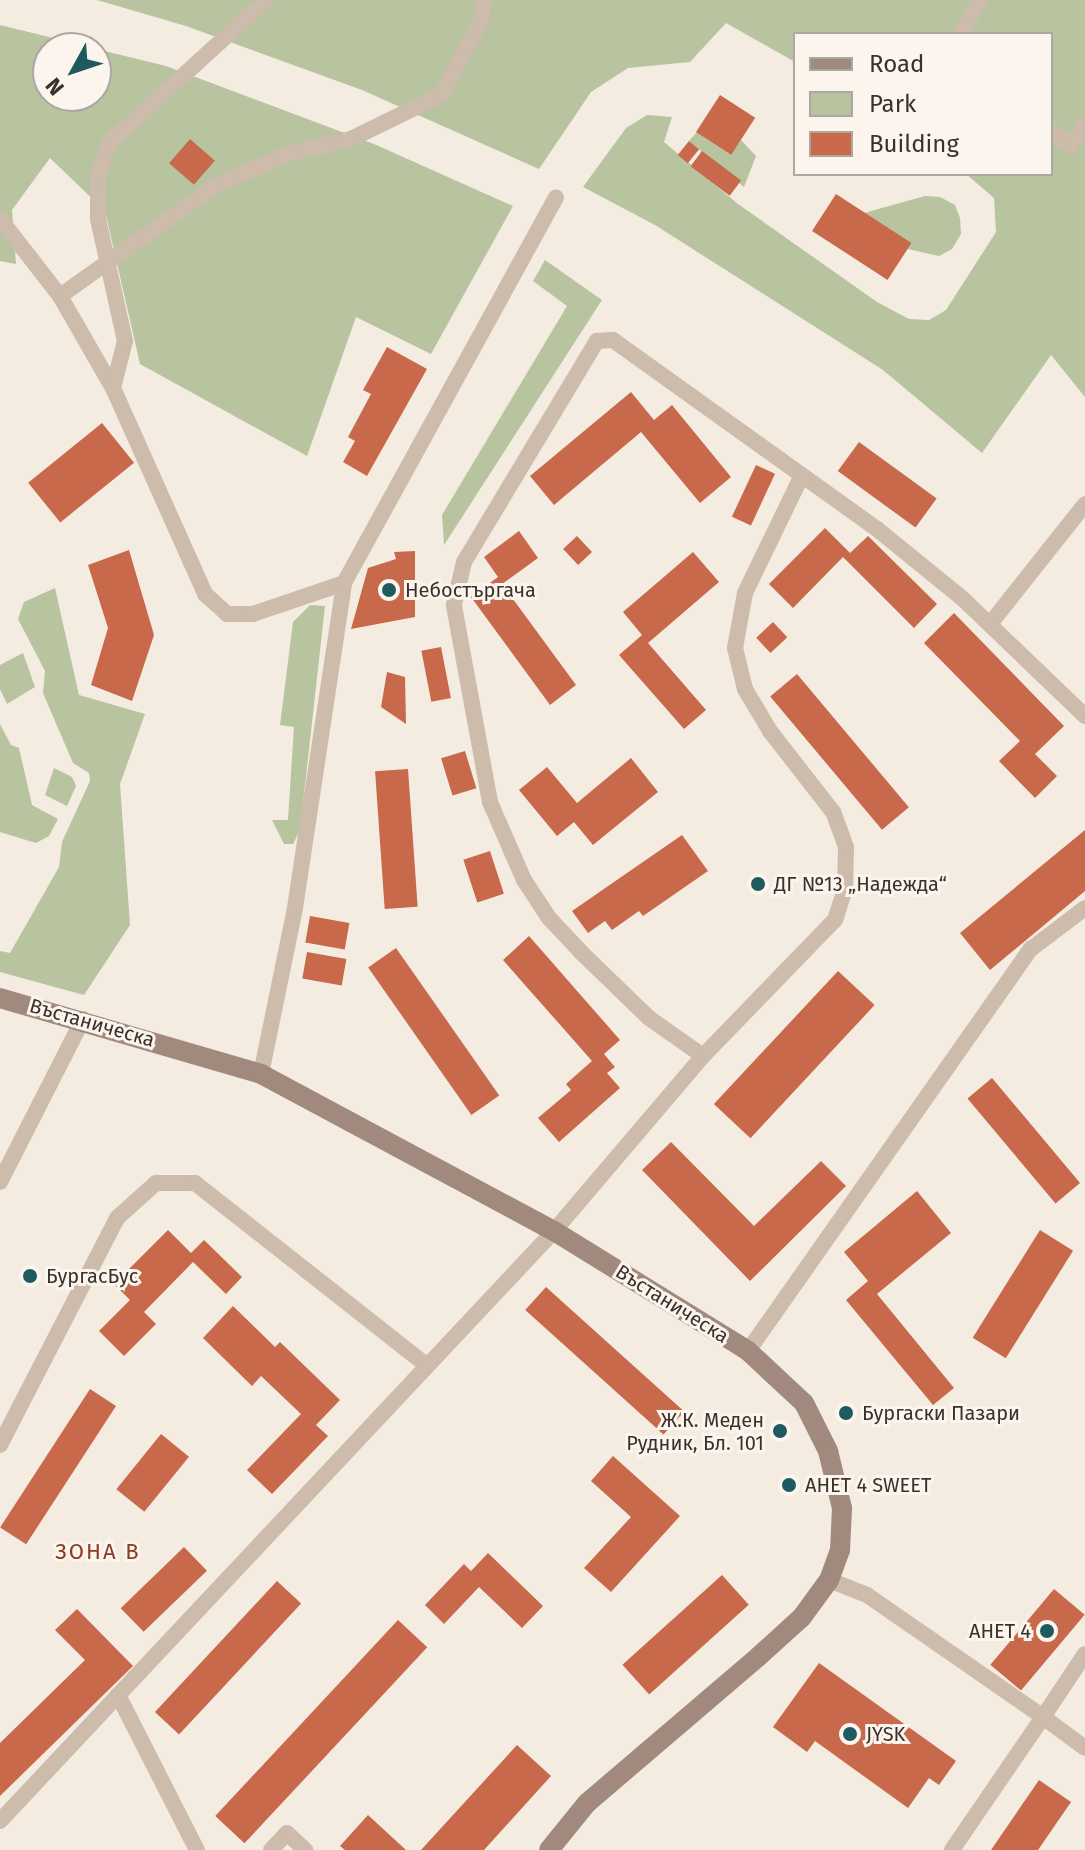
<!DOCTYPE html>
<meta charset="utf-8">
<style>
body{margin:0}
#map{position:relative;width:1085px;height:1850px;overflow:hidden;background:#f4ebe1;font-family:"Fira Sans",sans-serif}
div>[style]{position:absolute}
.green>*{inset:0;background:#b8c4a0}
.building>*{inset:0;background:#c8694b;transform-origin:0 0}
.street>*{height:16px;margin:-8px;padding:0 8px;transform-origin:8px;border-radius:8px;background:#cdbbac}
.secondary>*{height:20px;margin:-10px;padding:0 10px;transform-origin:10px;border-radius:10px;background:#a18a7d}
.dots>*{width:22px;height:22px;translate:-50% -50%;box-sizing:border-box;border:4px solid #fbf5ee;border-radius:50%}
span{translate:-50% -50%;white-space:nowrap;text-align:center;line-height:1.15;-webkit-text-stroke:6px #fbf5ee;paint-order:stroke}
.poi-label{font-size:20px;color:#3b302b}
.left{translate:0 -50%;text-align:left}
.right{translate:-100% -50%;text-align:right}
.street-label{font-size:20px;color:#3b302b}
.neighbourhood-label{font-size:22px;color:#8c3b22;letter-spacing:2px}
.legend{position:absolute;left:793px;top:32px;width:260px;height:144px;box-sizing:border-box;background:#fbf5ee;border:2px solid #aea6a0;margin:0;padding:10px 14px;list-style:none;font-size:24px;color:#3b302b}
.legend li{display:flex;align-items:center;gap:16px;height:40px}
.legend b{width:40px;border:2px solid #aea6a0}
.north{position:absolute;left:32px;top:32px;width:80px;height:80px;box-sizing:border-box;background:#fbf5ee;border:2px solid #aea6a0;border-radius:50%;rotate:230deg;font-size:22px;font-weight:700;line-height:32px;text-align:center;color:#3b302b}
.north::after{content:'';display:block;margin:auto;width:28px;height:36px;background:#1f5a5e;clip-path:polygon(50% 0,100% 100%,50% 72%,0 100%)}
</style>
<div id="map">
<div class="green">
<i style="clip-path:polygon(97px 0,1085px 0,1085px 397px,1051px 355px,982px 453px,883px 370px,655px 225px,583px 187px,626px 128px,647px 115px,672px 117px,664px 142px,738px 204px,877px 302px,909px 319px,929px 320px,946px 310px,996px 232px,994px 198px,966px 174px,1051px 174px,1051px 34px,795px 34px,795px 62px,726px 23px,690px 62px,628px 68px,591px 92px,539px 169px,362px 90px,186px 26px)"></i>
<i style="clip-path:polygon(0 25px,94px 48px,48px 48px,48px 96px,96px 96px,96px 49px,166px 66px,374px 144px,513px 206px,431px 354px,356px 317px,307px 456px,140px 364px,105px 211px,50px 158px,12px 210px,16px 264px,0 261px)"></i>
<i style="clip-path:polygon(697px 132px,731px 154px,741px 140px,756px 156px,744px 187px,689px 141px)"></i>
<i style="clip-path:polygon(925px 196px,940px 197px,955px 205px,960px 218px,961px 234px,952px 249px,939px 256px,908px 249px,864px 213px)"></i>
<i style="clip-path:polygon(545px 260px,602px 300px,444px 545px,442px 515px,567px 306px,533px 281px)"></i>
<i style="clip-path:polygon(55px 588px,79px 695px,145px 714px,120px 784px,130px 925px,84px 995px,0 972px,0 951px,10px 953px,59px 867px,62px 842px,90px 781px,89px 773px,73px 763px,43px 693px,45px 671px,18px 619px,24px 602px)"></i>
<i style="clip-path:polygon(310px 605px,325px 606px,300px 830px,293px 844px,284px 844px,272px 820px,288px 820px,294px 727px,280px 725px,293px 622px)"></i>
<i style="clip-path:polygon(23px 653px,35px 687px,7px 704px,0 689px,0 665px)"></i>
<i style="clip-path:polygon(0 724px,11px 745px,19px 748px,32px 805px,58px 819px,49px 836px,36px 843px,0 832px)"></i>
<i style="clip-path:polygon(54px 768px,72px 777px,76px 786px,67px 806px,45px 795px)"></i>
</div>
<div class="building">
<i style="left:720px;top:95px;width:42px;height:44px;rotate:33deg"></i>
<i style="left:190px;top:139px;width:33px;height:32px;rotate:41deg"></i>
<i style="left:689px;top:141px;width:13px;height:18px;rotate:39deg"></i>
<i style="left:702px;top:151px;width:49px;height:19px;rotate:37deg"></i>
<i style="left:836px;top:194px;width:90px;height:44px;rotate:33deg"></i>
<i style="clip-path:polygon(387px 347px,427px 369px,367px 476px,343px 462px,355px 441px,348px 437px,371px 394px,363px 390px)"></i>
<i style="clip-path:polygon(631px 392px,654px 420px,672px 405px,731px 477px,700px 503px,641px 432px,554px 505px,530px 476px)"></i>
<i style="left:102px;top:423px;width:51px;height:95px;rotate:51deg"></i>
<i style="left:859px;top:442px;width:96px;height:36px;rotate:36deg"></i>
<i style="left:756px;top:465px;width:21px;height:57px;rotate:25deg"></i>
<i style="clip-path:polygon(825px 528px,850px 553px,868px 536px,937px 604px,914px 628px,843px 557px,793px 608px,769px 584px)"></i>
<i style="clip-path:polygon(519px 531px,538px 558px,502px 584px,576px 685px,550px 705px,471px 597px,498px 577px,484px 557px)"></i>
<i style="left:577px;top:536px;width:22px;height:19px;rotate:47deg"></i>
<i style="clip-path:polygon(129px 550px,154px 635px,132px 701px,91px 685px,108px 628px,88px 565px)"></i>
<i style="clip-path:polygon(415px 551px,415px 617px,351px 629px,368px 568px,396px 559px,394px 552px)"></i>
<i style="clip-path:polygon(693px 552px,719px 582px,648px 643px,706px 710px,684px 729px,619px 655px,642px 635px,623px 612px)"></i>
<i style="clip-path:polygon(954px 613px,1064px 726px,1035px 754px,1057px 776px,1035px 798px,999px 761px,1020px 741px,924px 643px)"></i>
<i style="left:773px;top:622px;width:21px;height:23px;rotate:47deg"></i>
<i style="left:441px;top:647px;width:52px;height:20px;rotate:79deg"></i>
<i style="clip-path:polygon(387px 672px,405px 677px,406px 724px,381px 707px)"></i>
<i style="left:797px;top:674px;width:174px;height:35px;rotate:50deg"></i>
<i style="left:465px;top:751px;width:39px;height:25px;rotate:73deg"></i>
<i style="clip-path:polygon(631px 758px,658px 792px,593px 845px,574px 822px,557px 836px,519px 790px,547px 767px,577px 803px)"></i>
<i style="left:408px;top:769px;width:138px;height:33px;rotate:86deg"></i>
<i style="clip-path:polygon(1085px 830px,1085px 891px,990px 970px,960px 933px)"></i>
<i style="clip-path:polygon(682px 835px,708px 871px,643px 916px,639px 911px,612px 930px,605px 921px,588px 933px,572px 911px)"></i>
<i style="left:490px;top:851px;width:45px;height:28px;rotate:72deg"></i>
<i style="left:310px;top:916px;width:40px;height:27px;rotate:10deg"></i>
<i style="clip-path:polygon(529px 936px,620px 1040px,604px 1054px,615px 1067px,607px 1073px,620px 1088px,559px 1142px,538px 1118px,571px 1090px,566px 1084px,592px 1061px,503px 960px)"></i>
<i style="left:396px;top:948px;width:180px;height:34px;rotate:55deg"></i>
<i style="left:307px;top:952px;width:40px;height:27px;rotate:10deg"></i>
<i style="left:838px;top:971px;width:50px;height:182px;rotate:43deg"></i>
<i style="left:992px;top:1078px;width:137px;height:32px;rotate:50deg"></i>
<i style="clip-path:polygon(671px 1142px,754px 1226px,821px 1161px,846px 1186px,750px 1281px,642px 1170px)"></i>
<i style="clip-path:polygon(917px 1191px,951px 1233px,877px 1294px,954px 1388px,933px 1405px,846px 1300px,868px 1281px,844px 1252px)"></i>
<i style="clip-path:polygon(168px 1230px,191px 1253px,204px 1240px,242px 1277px,226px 1294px,193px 1262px,144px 1312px,156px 1324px,124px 1356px,99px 1331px,130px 1300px,114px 1284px)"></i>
<i style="left:1040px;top:1230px;width:39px;height:127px;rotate:32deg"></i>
<i style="left:546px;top:1287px;width:186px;height:31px;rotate:42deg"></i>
<i style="clip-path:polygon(233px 1306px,275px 1347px,280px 1342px,340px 1400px,316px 1425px,328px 1436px,272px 1494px,247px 1470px,301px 1414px,261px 1376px,252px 1386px,203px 1338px)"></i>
<i style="left:90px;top:1389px;width:31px;height:165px;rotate:33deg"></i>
<i style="left:161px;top:1434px;width:36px;height:71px;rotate:39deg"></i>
<i style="clip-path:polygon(613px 1456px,680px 1516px,611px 1592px,584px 1568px,631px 1517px,591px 1481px)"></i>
<i style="left:184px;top:1547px;width:33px;height:88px;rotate:46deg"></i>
<i style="clip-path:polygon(488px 1553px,543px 1606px,522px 1628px,479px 1587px,444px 1624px,425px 1605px,464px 1564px,471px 1571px)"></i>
<i style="left:722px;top:1575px;width:40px;height:134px;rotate:48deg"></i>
<i style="left:277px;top:1581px;width:33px;height:179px;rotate:43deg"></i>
<i style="left:1054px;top:1589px;width:40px;height:99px;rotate:40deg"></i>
<i style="clip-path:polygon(77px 1609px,133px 1666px,0 1796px,0 1743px,85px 1660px,55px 1630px)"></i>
<i style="left:398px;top:1620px;width:40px;height:268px;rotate:43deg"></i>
<i style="clip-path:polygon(819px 1663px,956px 1761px,939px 1785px,929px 1778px,908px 1808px,815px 1741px,807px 1752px,773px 1727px)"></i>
<i style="clip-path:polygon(517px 1745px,551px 1776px,484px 1850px,421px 1850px)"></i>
<i style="clip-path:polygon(1039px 1780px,1071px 1802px,1038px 1850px,991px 1850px)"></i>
<i style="clip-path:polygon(368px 1815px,406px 1850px,345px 1850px,340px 1846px)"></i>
</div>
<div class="street">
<i style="left:961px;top:34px;width:39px;rotate:-61deg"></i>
<i style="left:1051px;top:132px;width:24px;rotate:36deg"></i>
<i style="left:1070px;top:146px;width:26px;rotate:-54deg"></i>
<i style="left:0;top:219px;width:98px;rotate:52.1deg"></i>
<i style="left:60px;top:296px;width:106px;rotate:60.1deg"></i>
<i style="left:113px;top:388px;width:226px;rotate:65.9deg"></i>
<i style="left:205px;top:594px;width:30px;rotate:42deg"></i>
<i style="left:227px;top:614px;width:26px"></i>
<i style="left:253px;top:614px;width:96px;rotate:-18.8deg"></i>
<i style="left:60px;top:296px;width:190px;rotate:-35.4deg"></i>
<i style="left:215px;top:186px;width:77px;rotate:-23.9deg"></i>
<i style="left:285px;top:155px;width:68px;rotate:-13.6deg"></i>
<i style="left:351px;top:139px;width:100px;rotate:-26.1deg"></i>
<i style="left:441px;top:95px;width:84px;rotate:-61.6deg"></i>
<i style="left:481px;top:21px;width:21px;rotate:-82deg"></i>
<i style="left:113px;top:388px;width:49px;rotate:-75.7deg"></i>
<i style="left:125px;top:341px;width:125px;rotate:-102.5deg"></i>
<i style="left:98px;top:219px;width:41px;rotate:-90deg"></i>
<i style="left:98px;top:178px;width:37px;rotate:-73deg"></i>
<i style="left:109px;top:143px;width:212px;rotate:-42.3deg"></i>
<i style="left:990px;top:624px;width:153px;rotate:-51.6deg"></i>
<i style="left:703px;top:1056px;width:66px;rotate:-144.9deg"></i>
<i style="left:649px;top:1018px;width:95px;rotate:-135.9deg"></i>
<i style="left:581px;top:952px;width:47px;rotate:-133.3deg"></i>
<i style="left:549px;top:918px;width:45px;rotate:-123.3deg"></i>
<i style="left:524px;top:880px;width:85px;rotate:-113.6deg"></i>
<i style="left:490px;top:802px;width:200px;rotate:-100.4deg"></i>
<i style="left:454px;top:605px;width:44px;rotate:-76.9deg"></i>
<i style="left:464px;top:562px;width:258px;rotate:-59deg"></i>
<i style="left:597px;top:341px;width:16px;rotate:-4deg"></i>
<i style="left:613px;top:340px;width:325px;rotate:35.6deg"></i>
<i style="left:877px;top:529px;width:111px;rotate:39.1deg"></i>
<i style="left:963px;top:599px;width:169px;rotate:43.8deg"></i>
<i style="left:261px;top:1074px;width:169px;rotate:-78.4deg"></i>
<i style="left:295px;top:908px;width:329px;rotate:-81.4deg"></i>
<i style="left:344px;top:583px;width:440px;rotate:-61.2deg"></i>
<i style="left:0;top:1182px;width:183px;rotate:-63deg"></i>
<i style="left:748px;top:1351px;width:492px;rotate:-54.9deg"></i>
<i style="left:1031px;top:949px;width:68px;rotate:-37.2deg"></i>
<i style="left:0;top:1445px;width:255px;rotate:-62.7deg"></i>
<i style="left:117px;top:1218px;width:52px;rotate:-41.9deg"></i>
<i style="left:156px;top:1183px;width:39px"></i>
<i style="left:195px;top:1183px;width:293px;rotate:38.2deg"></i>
<i style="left:829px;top:1580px;width:41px;rotate:21.5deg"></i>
<i style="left:867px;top:1595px;width:214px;rotate:34.7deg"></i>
<i style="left:1043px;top:1717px;width:161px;rotate:124.4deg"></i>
<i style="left:1085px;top:1654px;width:76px;rotate:123.7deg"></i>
<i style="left:1043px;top:1717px;width:52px;rotate:36.4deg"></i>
<i style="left:118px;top:1695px;width:174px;rotate:63deg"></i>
<i style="left:0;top:1821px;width:809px;rotate:-46.8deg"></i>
<i style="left:554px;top:1231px;width:230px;rotate:-49.6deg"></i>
<i style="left:703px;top:1056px;width:190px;rotate:-45.9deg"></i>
<i style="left:835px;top:920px;width:33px;rotate:-72deg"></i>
<i style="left:845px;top:889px;width:42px;rotate:-88.6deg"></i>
<i style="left:846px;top:847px;width:37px;rotate:-110deg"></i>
<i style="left:833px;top:812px;width:103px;rotate:-127.9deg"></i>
<i style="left:770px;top:731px;width:49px;rotate:-120.8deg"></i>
<i style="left:745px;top:689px;width:42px;rotate:-103.7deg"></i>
<i style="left:735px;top:648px;width:56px;rotate:-79.7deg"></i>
<i style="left:745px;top:593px;width:129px;rotate:-64.2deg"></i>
<i style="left:271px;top:1850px;width:23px;rotate:-47deg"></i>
<i style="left:287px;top:1833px;width:25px;rotate:43deg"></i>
</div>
<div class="secondary">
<i style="left:0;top:998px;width:272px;rotate:16.2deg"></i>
<i style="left:261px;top:1074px;width:332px;rotate:28.2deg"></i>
<i style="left:554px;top:1231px;width:228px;rotate:31.7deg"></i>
<i style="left:748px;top:1351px;width:76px;rotate:42.9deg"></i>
<i style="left:804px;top:1403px;width:54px;rotate:63.4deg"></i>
<i style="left:828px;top:1451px;width:59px;rotate:76.2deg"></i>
<i style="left:842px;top:1508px;width:42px;rotate:92.7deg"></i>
<i style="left:840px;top:1550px;width:32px;rotate:110deg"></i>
<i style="left:829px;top:1580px;width:46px;rotate:126.1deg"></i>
<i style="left:802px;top:1617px;width:59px;rotate:137.7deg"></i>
<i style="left:758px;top:1657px;width:225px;rotate:139.5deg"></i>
<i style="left:587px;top:1803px;width:60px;rotate:129deg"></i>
</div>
<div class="dots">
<i style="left:389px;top:590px;background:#1f5a5e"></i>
<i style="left:758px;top:884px;background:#1f5a5e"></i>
<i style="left:30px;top:1276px;background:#1f5a5e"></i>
<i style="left:846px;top:1413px;background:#1f5a5e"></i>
<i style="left:780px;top:1431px;background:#1f5a5e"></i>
<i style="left:789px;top:1485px;background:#1f5a5e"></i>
<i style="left:1047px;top:1631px;background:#1f5a5e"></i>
<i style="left:850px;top:1734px;background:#1f5a5e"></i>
</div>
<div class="poi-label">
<span class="left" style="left:405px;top:590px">Небостъргача</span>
<span class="left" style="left:774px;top:884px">ДГ №13 „Надежда“</span>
<span class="left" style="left:46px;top:1276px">БургасБус</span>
<span class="left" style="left:862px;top:1413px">Бургаски Пазари</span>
<span class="right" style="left:764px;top:1432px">Ж.К. Меден<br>Рудник, Бл. 101</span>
<span class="left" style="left:805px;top:1485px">АНЕТ 4 SWEET</span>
<span class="right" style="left:1031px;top:1631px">АНЕТ 4</span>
<span class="left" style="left:866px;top:1734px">JYSK</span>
</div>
<div class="street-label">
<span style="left:92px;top:1023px;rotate:16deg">Въстаническа</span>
<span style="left:672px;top:1304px;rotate:32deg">Въстаническа</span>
</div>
<div class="neighbourhood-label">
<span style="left:98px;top:1552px">ЗОНА В</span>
</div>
<ul class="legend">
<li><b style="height:10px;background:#a18a7d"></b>Road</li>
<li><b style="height:22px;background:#b8c4a0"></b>Park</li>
<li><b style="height:22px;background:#c8694b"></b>Building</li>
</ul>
<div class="north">N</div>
</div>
